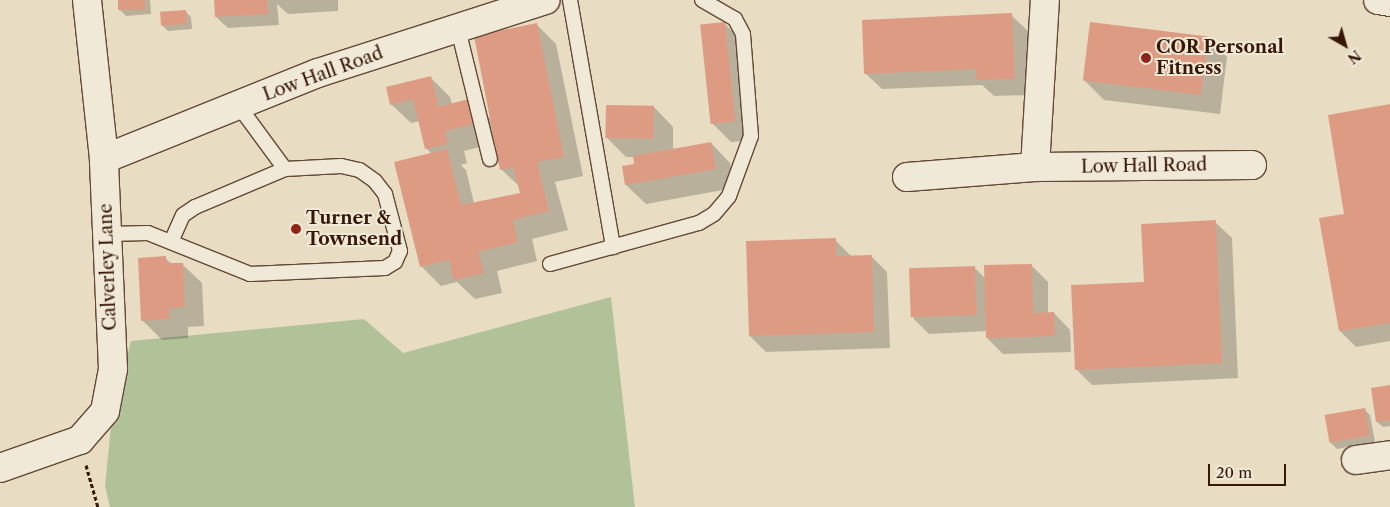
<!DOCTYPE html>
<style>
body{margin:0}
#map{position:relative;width:1390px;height:507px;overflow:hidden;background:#e8ddc3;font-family:"Libre Caslon Text",serif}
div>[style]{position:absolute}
.green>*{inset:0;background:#b1c298}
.shadow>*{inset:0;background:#0003}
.building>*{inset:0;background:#de9b83;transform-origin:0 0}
.path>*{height:3px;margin-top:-1.5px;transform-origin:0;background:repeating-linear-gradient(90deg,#371706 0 4px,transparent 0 6.5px)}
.roads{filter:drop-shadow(1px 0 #634835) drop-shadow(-1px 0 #634835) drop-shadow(0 1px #634835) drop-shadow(0 -1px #634835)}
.service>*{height:14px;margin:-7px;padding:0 7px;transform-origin:7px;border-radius:7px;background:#f0e9d8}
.minor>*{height:28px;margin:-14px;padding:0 14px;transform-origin:14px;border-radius:14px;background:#f0e9d8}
.dots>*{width:14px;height:14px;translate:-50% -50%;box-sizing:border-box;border:2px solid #f0e9d8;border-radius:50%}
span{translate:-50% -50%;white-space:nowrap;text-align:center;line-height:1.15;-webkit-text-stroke:4px #f0e9d8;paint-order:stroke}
.poi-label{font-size:18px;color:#371706;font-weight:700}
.left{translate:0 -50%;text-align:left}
.street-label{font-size:18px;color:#371706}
.north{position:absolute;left:1320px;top:20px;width:50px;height:50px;-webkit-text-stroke:4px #f0e9d8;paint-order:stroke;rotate:142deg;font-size:14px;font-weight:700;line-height:20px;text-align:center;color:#371706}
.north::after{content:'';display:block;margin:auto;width:18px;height:22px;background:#371706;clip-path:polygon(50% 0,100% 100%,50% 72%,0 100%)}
.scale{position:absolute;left:1208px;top:464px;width:78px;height:22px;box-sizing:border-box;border:2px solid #371706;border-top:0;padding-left:6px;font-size:15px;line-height:18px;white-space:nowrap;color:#371706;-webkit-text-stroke:4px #f0e9d8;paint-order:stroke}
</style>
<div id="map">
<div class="green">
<i style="clip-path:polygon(611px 297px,635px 507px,110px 507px,105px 486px,111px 426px,131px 341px,364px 319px,403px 353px)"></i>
</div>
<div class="shadow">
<i style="clip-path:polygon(119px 0,150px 0,151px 14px,126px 16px,120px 10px)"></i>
<i style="clip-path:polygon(215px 0,338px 0,338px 11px,288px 14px,277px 4px,279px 25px,228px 28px,216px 17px)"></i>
<i style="clip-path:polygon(186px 12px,191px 17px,192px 29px,168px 31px,162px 25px)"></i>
<i style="clip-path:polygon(1011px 15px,1028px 31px,1030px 95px,994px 96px,982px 85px,882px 89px,865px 73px)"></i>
<i style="clip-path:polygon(725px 24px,744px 43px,754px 140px,731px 142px,712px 123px)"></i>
<i style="clip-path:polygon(evenodd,537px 25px,556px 44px,583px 176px,555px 182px,568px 230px,532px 239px,537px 261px,497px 271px,502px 293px,475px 299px,457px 282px,441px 286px,422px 267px,395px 163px,432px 154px,427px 149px,420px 121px,411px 123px,391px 104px,431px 78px,450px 97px,452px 104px,471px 100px,492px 120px,537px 25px,496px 143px,501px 169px,520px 187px,521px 194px,474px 203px,466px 170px,461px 165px,467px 163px,464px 151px,496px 143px)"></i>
<i style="clip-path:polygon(1208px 37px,1227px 57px,1220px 114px,1104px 100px,1084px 80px)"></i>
<i style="clip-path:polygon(1390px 105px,1390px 341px,1356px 347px,1340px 331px,1346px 215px)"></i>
<i style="clip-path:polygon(654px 107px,673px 127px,673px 150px,711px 143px,730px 163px,734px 188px,646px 204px,626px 185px,636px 165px,634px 157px,626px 157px,607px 138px)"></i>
<i style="clip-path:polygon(1215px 222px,1232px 238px,1238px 378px,1092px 385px,1076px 369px)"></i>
<i style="clip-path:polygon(835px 240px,851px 256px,871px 256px,887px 272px,890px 348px,766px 352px,750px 336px)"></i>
<i style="clip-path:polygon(165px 258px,172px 264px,182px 264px,202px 283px,204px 326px,188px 327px,188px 338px,162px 340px,142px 320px)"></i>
<i style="clip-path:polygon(1031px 265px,1048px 282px,1048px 314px,1054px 313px,1070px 330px,1071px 352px,1003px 354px,987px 338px,987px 331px,929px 334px,913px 318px,974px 267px,986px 279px)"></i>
<i style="clip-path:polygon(1390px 386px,1390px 426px,1383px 427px,1377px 422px)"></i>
<i style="clip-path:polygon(1364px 409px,1370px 415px,1375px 442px,1337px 449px,1331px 443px)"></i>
</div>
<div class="building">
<i style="left:118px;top:0;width:27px;height:10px"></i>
<i style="clip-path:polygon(214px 0,267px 0,268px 14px,215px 17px)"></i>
<i style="left:186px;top:10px;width:14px;height:26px;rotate:86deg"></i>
<i style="clip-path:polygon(1012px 13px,1015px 79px,976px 80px,976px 69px,864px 74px,862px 20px)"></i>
<i style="left:725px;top:22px;width:100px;height:25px;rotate:84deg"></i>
<i style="left:1090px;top:22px;width:119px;height:59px;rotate:7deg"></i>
<i style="clip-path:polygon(537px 23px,564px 157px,537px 162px,549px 211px,513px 220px,518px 242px,478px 252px,484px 273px,454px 280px,449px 260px,420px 267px,394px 162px,447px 149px,461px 205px,520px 193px,513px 167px,500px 170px,474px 36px)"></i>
<i style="clip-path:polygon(431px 76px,439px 107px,472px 98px,478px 123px,445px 131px,448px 144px,425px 149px,413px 99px,390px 105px,386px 87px)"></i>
<i style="clip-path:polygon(1390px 104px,1390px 323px,1339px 331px,1319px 218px,1344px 214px,1328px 115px)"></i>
<i style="left:606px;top:105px;width:48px;height:33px;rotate:1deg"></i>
<i style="clip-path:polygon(711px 142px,716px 169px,625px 185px,622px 166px,634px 164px,633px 156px)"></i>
<i style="clip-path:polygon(1216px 220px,1222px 363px,1075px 370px,1071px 285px,1144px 282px,1141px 224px)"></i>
<i style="clip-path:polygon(836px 238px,836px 256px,872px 255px,874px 332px,749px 336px,746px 241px)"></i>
<i style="clip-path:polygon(166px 256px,166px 263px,183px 263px,185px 307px,169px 308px,169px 319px,141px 321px,138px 258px)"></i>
<i style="clip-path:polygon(1032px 264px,1033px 313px,1054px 312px,1055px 336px,986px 338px,984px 265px)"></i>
<i style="left:975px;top:266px;width:49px;height:66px;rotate:88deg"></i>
<i style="clip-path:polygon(1390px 385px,1390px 420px,1376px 422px,1371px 388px)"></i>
<i style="left:1365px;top:408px;width:28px;height:41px;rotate:80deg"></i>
</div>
<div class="path">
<i style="left:86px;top:465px;width:44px;rotate:74.1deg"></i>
</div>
<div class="roads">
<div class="service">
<i style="left:570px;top:0;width:251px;rotate:80.1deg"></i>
<i style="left:458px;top:29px;width:134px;rotate:76.2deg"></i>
<i style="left:238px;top:105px;width:79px;rotate:53.7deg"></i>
<i style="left:107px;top:234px;width:41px;rotate:-1.4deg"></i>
<i style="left:148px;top:233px;width:110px;rotate:21.9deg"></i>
<i style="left:250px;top:274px;width:135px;rotate:-2.5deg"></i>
<i style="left:385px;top:268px;width:12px;rotate:-31deg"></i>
<i style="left:395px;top:262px;width:12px;rotate:-66deg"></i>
<i style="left:400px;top:251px;width:59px;rotate:-104.7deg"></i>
<i style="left:385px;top:194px;width:16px;rotate:-128deg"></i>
<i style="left:375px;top:181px;width:19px;rotate:-145deg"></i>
<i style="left:359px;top:170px;width:18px;rotate:-167deg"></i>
<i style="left:341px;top:166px;width:56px;rotate:176.9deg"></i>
<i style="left:285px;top:169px;width:98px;rotate:157.1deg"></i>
<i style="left:195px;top:207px;width:14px;rotate:146deg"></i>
<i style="left:183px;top:215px;width:27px;rotate:114deg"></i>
<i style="left:550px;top:264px;width:155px;rotate:-15.4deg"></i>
<i style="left:699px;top:223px;width:17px;rotate:-31deg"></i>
<i style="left:714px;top:214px;width:23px;rotate:-50deg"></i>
<i style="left:729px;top:196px;width:64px;rotate:-69.9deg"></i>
<i style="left:751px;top:136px;width:102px;rotate:-94.5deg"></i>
<i style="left:743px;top:34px;width:17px;rotate:-118deg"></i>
<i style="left:735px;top:19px;width:38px;rotate:-150deg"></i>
</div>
<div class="minor">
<i style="left:1378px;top:0;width:12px;rotate:9deg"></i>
<i style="left:104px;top:159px;width:231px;rotate:-21.9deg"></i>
<i style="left:318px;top:73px;width:239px;rotate:-17.8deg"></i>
<i style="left:1035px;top:167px;width:167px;rotate:-86.6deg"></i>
<i style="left:907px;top:177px;width:128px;rotate:-4.5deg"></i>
<i style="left:1035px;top:167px;width:217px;rotate:-0.5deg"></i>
<i style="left:1356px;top:460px;width:34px;rotate:-8deg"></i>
<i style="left:0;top:468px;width:85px;rotate:-19.3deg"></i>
<i style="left:80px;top:440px;width:38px;rotate:-49deg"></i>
<i style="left:105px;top:411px;width:43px;rotate:-79.2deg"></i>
<i style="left:113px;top:369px;width:210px;rotate:-92.5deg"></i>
<i style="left:104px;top:159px;width:160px;rotate:-96.1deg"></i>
</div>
</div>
<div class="dots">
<i style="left:1146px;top:58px;background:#8f2418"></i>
<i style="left:296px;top:229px;background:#8f2418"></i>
</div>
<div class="poi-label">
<span class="left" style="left:1156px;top:58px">COR Personal<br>Fitness</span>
<span class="left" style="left:306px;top:229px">Turner &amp;<br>Townsend</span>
</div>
<div class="street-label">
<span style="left:323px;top:74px;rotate:-20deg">Low Hall Road</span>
<span style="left:1144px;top:166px;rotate:-1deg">Low Hall Road</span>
<span style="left:108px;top:267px;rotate:-92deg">Calverley Lane</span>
</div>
<div class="north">N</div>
<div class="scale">20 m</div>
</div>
